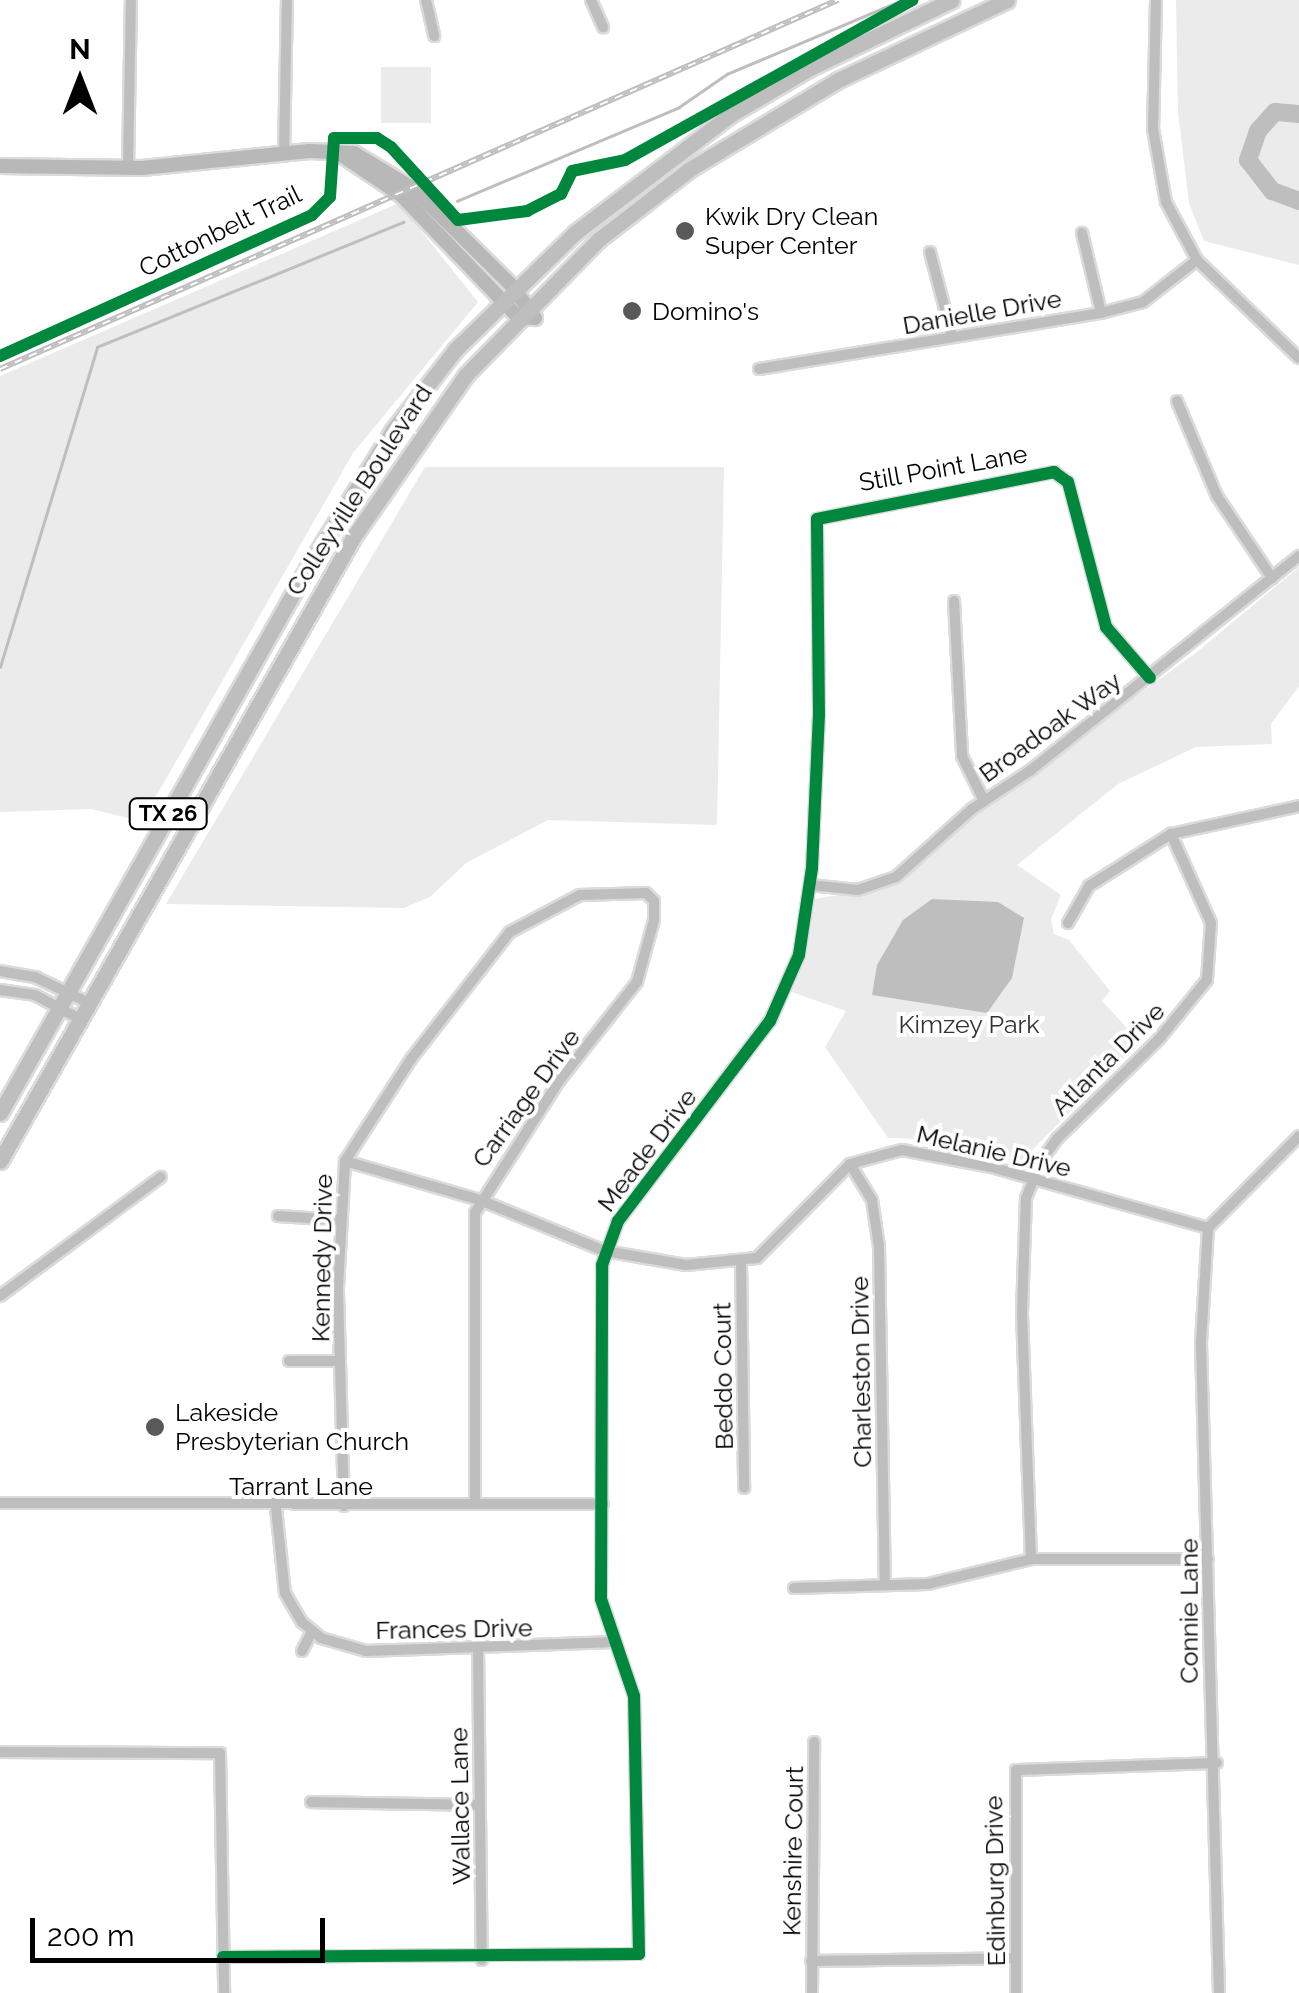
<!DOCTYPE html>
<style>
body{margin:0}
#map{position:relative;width:1299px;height:1993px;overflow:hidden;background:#fff;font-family:Raleway,sans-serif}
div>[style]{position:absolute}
.green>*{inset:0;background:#ebebeb;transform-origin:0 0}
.water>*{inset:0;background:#bebebe}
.stream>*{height:2.5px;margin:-1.25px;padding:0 1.25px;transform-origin:1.25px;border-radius:1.25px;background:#bebebe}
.river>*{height:18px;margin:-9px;padding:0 9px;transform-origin:9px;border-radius:9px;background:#bebebe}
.roads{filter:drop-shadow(2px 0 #dbdbdb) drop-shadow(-2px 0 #dbdbdb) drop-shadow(0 2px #dbdbdb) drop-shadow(0 -2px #dbdbdb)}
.minor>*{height:10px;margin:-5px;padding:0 5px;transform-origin:5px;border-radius:5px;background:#bebebe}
.secondary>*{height:14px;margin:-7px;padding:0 7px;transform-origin:7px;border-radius:7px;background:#b8b8b8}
.primary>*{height:15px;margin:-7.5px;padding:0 7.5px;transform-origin:7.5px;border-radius:7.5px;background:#bebebe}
.rail>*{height:6px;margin-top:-3px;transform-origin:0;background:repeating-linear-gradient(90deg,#fff 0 8px,#bebebe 0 16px);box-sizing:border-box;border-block:2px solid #bebebe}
.cycleway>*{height:12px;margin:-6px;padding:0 6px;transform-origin:6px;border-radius:6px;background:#00873e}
.dots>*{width:28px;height:28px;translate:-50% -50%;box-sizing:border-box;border:5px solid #fff;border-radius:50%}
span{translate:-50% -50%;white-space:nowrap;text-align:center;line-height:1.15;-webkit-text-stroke:8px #fff;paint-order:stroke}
.shield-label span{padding:2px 8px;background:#fff;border:2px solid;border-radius:8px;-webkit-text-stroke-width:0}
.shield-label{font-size:22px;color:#000;font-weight:700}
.poi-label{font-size:25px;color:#000}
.left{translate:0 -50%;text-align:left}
.street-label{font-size:25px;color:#000}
.park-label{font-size:25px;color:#323232}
.north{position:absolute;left:30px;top:30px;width:100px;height:100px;-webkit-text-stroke:8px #fff;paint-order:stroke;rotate:0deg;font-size:28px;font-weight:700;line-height:40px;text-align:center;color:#000}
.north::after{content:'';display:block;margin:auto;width:35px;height:45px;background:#000;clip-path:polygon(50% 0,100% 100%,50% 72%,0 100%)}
.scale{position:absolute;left:30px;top:1918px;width:295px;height:45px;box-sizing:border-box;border:5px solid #000;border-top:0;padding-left:12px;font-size:30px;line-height:35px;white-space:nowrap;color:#000;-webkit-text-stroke:8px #fff;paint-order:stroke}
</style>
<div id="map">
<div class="green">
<i style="clip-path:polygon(1176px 0,1299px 0,1299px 265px,1204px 241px,1189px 203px,1178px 112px)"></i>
<i style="left:381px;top:67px;width:50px;height:56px"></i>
<i style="clip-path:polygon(399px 203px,478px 302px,353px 453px,158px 793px,136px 820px,91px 809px,0 812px,0 376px)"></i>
<i style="clip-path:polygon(425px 467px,724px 467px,717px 825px,548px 820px,466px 863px,430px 897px,404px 908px,166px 904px)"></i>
<i style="clip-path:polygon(1299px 567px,1299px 686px,1271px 724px,1272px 744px,1196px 747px,1118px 784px,1017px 865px,1061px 895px,1051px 919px,1054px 934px,1069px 940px,1110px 991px,1102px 1001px,1140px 1042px,1019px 1163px,925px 1139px,888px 1138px,825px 1047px,846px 1011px,789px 991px,814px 899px,893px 886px,954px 828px,1197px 652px)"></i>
</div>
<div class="water">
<i style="clip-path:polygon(932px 899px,998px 902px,1024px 918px,1012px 978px,987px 1013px,872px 995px,877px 965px,903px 920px)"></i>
</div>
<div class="stream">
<i style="left:457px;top:201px;width:241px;rotate:-22.9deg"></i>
<i style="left:679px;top:107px;width:58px;rotate:-34.5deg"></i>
<i style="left:727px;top:74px;width:190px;rotate:-22.9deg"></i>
<i style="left:0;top:667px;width:334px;rotate:-73.1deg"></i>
<i style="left:97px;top:347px;width:331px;rotate:-22.2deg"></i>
</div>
<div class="river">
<i style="left:1299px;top:114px;width:24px;rotate:-175deg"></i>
<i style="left:1275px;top:112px;width:25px;rotate:132deg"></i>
<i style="left:1258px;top:131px;width:31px;rotate:109deg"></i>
<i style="left:1248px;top:160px;width:39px;rotate:52deg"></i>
<i style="left:1272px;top:191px;width:29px;rotate:20deg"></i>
</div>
<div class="roads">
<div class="minor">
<i style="left:426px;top:0;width:37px;rotate:77deg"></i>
<i style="left:591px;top:0;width:30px;rotate:66deg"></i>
<i style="left:1156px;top:0;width:129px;rotate:91.3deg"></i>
<i style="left:1153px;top:129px;width:74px;rotate:79.9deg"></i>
<i style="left:1166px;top:202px;width:66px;rotate:61.9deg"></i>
<i style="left:1197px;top:260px;width:141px;rotate:43.9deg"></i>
<i style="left:284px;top:154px;width:154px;rotate:-88.9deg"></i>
<i style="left:128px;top:168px;width:168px;rotate:-89deg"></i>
<i style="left:1082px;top:233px;width:82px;rotate:76.6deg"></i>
<i style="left:930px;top:252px;width:87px;rotate:75.3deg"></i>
<i style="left:759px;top:369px;width:347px;rotate:-9.3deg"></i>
<i style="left:1101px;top:313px;width:43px;rotate:-14.7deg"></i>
<i style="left:1143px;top:302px;width:68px;rotate:-37.9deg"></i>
<i style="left:1177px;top:401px;width:103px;rotate:67.2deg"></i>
<i style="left:1217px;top:496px;width:99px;rotate:56.1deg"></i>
<i style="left:954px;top:601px;width:155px;rotate:87deg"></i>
<i style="left:962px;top:756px;width:50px;rotate:63.9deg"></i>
<i style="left:810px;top:885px;width:48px;rotate:5.9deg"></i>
<i style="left:858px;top:890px;width:40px;rotate:-18.9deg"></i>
<i style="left:896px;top:877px;width:102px;rotate:-41.8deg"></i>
<i style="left:972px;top:809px;width:71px;rotate:-33.5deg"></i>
<i style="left:1031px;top:770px;width:343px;rotate:-38.6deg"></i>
<i style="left:1068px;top:923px;width:43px;rotate:-60.4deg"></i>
<i style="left:1089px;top:886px;width:97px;rotate:-32.4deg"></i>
<i style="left:1171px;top:834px;width:131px;rotate:-12.3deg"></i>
<i style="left:0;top:971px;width:36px;rotate:10deg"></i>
<i style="left:35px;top:977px;width:60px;rotate:25.7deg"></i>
<i style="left:0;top:990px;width:35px;rotate:8deg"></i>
<i style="left:35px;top:995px;width:51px;rotate:28.1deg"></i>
<i style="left:345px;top:1161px;width:141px;rotate:16.1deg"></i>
<i style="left:480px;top:1200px;width:135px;rotate:22.2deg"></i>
<i style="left:605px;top:1251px;width:82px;rotate:9.8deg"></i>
<i style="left:686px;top:1265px;width:71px;rotate:-5.6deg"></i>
<i style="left:757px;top:1258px;width:132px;rotate:-45.3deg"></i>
<i style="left:850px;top:1164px;width:54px;rotate:-15.1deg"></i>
<i style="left:902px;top:1150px;width:91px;rotate:10.8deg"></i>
<i style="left:991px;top:1167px;width:225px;rotate:15.7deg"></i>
<i style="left:850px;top:1164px;width:42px;rotate:58.6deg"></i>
<i style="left:872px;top:1200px;width:48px;rotate:81.5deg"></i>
<i style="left:879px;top:1247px;width:338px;rotate:89deg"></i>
<i style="left:278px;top:1216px;width:61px;rotate:3.8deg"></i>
<i style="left:1208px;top:1228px;width:116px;rotate:93.5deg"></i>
<i style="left:1201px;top:1344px;width:649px;rotate:88.41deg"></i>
<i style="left:1208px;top:1228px;width:129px;rotate:-45.3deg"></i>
<i style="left:741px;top:1262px;width:226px;rotate:89.2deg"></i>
<i style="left:0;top:1296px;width:200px;rotate:-36.5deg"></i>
<i style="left:289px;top:1361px;width:51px"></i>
<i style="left:0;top:1503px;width:603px;rotate:0.1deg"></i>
<i style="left:344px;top:1506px;width:219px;rotate:-91.6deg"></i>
<i style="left:338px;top:1287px;width:126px;rotate:-86.8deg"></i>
<i style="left:345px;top:1161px;width:121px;rotate:-57.1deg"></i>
<i style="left:411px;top:1059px;width:161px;rotate:-52.1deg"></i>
<i style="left:510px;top:932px;width:79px;rotate:-27.9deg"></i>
<i style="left:580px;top:895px;width:66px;rotate:-1.7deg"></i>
<i style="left:646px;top:893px;width:11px;rotate:45deg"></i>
<i style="left:654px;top:901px;width:19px;rotate:90deg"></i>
<i style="left:654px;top:920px;width:64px;rotate:105.3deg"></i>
<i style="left:637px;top:982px;width:126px;rotate:128.2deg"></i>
<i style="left:559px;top:1081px;width:156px;rotate:122.5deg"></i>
<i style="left:475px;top:1213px;width:291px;rotate:90deg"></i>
<i style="left:276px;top:1508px;width:85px;rotate:84deg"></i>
<i style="left:285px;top:1593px;width:34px;rotate:60deg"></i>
<i style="left:302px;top:1622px;width:25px;rotate:40deg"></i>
<i style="left:321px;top:1638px;width:47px;rotate:16.1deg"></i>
<i style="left:366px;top:1651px;width:248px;rotate:-2.1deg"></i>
<i style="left:1031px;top:1559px;width:247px;rotate:-92.1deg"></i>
<i style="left:1022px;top:1312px;width:114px;rotate:-88deg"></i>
<i style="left:1026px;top:1198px;width:40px;rotate:-68deg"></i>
<i style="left:1041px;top:1161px;width:29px;rotate:-54deg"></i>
<i style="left:1058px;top:1138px;width:141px;rotate:-44.4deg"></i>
<i style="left:1159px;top:1039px;width:76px;rotate:-50.9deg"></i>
<i style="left:1207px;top:980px;width:57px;rotate:-86deg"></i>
<i style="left:1211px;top:923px;width:98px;rotate:-114.2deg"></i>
<i style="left:794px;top:1588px;width:134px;rotate:-1.7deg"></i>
<i style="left:928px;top:1584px;width:106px;rotate:-13.6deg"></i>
<i style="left:1031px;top:1559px;width:177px"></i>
<i style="left:302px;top:1651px;width:22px;rotate:-63deg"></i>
<i style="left:478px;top:1651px;width:309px;rotate:89.3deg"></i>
<i style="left:0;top:1752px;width:220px;rotate:0.3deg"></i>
<i style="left:220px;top:1753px;width:240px;rotate:89deg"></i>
<i style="left:311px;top:1802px;width:168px;rotate:1deg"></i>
<i style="left:223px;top:1957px;width:416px;rotate:-0.4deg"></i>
<i style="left:639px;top:1954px;width:258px;rotate:-91.1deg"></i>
<i style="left:634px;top:1696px;width:102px;rotate:-108.8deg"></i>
<i style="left:601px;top:1599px;width:334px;rotate:-89.8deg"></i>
<i style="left:602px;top:1265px;width:47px;rotate:-70deg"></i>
<i style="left:618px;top:1221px;width:251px;rotate:-52.8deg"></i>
<i style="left:770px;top:1021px;width:72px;rotate:-66.3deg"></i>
<i style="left:799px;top:955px;width:88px;rotate:-81.5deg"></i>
<i style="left:812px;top:868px;width:153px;rotate:-87.4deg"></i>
<i style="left:819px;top:715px;width:196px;rotate:-90.6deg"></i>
<i style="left:817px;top:519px;width:242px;rotate:-11.2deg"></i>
<i style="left:1054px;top:472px;width:17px;rotate:36deg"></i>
<i style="left:1068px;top:482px;width:150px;rotate:75.3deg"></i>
<i style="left:1106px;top:627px;width:67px;rotate:49.2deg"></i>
<i style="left:811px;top:1961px;width:205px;rotate:-0.8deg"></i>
<i style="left:812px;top:1993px;width:251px;rotate:-89.5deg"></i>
<i style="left:1016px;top:1993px;width:223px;rotate:-90deg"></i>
<i style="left:1016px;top:1770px;width:201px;rotate:-2deg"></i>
</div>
<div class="secondary">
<i style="left:0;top:166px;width:142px;rotate:0.8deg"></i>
<i style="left:142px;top:168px;width:168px;rotate:-5.8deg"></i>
<i style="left:309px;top:151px;width:45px;rotate:2.5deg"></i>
<i style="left:354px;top:153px;width:71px;rotate:31.2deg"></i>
<i style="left:415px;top:190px;width:138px;rotate:44.7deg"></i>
<i style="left:513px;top:287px;width:38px;rotate:55deg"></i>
<i style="left:535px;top:318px;width:17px;rotate:-177deg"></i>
<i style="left:518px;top:317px;width:169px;rotate:-133.8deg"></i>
<i style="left:401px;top:195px;width:73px;rotate:-146.1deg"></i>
</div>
<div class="primary">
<i style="left:0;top:1113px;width:629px;rotate:-60.58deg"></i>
<i style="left:309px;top:565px;width:159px;rotate:-58.1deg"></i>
<i style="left:393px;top:430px;width:101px;rotate:-52.2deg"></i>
<i style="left:455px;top:350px;width:169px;rotate:-44.3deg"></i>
<i style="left:576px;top:232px;width:193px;rotate:-37.2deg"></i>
<i style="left:730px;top:115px;width:93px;rotate:-30.4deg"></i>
<i style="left:810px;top:68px;width:157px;rotate:-25.6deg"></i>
<i style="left:0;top:1161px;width:718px;rotate:-60.47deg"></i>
<i style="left:354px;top:536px;width:196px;rotate:-55.2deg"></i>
<i style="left:466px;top:375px;width:189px;rotate:-45.6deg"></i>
<i style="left:598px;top:240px;width:116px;rotate:-37.7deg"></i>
<i style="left:690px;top:169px;width:173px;rotate:-31deg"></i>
<i style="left:838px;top:80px;width:187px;rotate:-25.3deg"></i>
</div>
</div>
<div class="rail">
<i style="left:0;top:369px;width:916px;rotate:-23.77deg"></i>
</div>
<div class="cycleway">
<i style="left:0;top:356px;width:342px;rotate:-24.3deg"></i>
<i style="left:312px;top:215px;width:25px;rotate:-45deg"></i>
<i style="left:330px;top:197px;width:59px;rotate:-86.1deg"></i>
<i style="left:334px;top:138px;width:43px"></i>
<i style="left:377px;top:138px;width:17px;rotate:33deg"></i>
<i style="left:391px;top:147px;width:99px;rotate:47.5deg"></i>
<i style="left:458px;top:220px;width:70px;rotate:-7.4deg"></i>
<i style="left:527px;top:211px;width:38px;rotate:-27deg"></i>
<i style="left:561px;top:194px;width:25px;rotate:-64deg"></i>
<i style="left:572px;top:171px;width:54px;rotate:-11.7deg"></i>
<i style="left:625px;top:160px;width:329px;rotate:-29.1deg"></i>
<i style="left:223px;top:1957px;width:416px;rotate:-0.4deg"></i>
<i style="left:639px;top:1954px;width:258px;rotate:-91.1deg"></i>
<i style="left:634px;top:1696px;width:102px;rotate:-108.8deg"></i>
<i style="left:601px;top:1599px;width:334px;rotate:-89.8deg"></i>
<i style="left:602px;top:1265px;width:47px;rotate:-70deg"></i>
<i style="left:618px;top:1221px;width:251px;rotate:-52.8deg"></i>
<i style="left:770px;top:1021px;width:72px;rotate:-66.3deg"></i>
<i style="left:799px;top:955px;width:88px;rotate:-81.5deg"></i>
<i style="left:812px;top:868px;width:153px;rotate:-87.4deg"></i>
<i style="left:819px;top:715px;width:196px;rotate:-90.6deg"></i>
<i style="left:817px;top:519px;width:242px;rotate:-11.2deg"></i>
<i style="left:1054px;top:472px;width:17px;rotate:36deg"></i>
<i style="left:1068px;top:482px;width:150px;rotate:75.3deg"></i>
<i style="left:1106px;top:627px;width:67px;rotate:49.2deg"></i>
</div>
<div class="dots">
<i style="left:685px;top:231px;background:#595959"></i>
<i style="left:632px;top:311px;background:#595959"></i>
<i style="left:155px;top:1427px;background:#595959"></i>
</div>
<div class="shield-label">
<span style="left:168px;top:814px">TX 26</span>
</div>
<div class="poi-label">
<span class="left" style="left:705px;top:231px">Kwik Dry Clean<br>Super Center</span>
<span class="left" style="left:652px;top:311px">Domino's</span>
<span class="left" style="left:175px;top:1427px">Lakeside<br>Presbyterian Church</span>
</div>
<div class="street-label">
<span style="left:220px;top:231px;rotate:-26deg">Cottonbelt Trail</span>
<span style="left:982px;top:312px;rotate:-10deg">Danielle Drive</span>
<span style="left:943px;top:468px;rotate:-10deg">Still Point Lane</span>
<span style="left:359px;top:490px;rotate:-57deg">Colleyville Boulevard</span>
<span style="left:1050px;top:727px;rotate:-36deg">Broadoak Way</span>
<span style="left:1108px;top:1059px;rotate:-45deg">Atlanta Drive</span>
<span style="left:526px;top:1098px;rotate:-54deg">Carriage Drive</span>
<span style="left:647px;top:1150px;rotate:-53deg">Meade Drive</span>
<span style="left:994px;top:1151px;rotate:13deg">Melanie Drive</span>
<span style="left:322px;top:1258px;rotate:-89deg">Kennedy Drive</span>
<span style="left:861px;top:1372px;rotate:-91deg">Charleston Drive</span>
<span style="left:723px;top:1376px;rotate:-91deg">Beddo Court</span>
<span style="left:301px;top:1486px">Tarrant Lane</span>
<span style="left:1189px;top:1611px;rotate:-90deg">Connie Lane</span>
<span style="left:454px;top:1629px;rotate:-1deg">Frances Drive</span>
<span style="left:460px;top:1806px;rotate:-91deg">Wallace Lane</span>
<span style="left:793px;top:1851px;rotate:-89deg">Kenshire Court</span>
<span style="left:995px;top:1881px;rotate:-91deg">Edinburg Drive</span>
</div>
<div class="park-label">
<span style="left:969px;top:1024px">Kimzey Park</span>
</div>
<div class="north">N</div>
<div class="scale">200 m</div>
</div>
